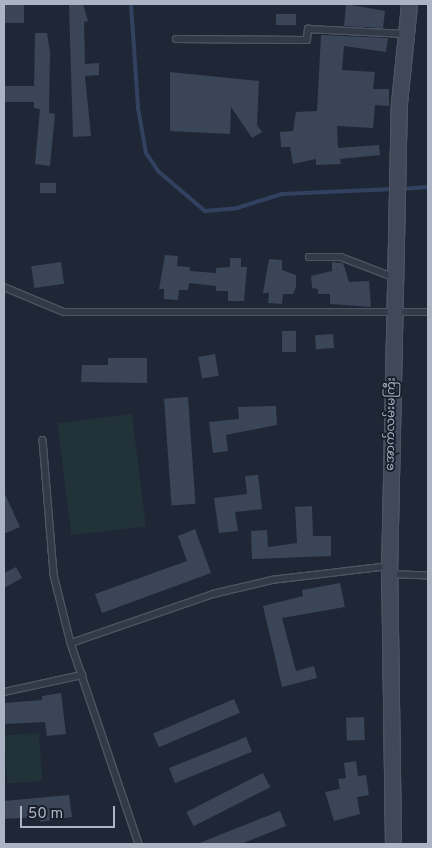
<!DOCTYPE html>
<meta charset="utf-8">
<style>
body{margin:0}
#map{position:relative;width:432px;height:848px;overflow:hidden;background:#1f2737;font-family:Overpass,"Noto Sans Myanmar",sans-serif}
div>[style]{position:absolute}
.green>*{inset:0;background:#213338;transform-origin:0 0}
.stream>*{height:4px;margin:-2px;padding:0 2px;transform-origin:2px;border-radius:2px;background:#31415f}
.building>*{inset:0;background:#3a4557;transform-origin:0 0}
.roads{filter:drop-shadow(1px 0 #4d5462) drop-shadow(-1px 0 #4d5462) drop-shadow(0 1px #4d5462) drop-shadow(0 -1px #4d5462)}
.lane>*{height:5.5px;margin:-2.75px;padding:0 2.75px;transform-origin:2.75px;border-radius:2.75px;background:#323947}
.secondary>*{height:15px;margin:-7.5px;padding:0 7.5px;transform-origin:7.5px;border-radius:7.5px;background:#40485a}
span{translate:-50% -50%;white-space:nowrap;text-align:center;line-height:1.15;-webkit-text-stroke:4px #181e2b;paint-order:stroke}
.street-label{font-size:12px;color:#acb4c4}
.frame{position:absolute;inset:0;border:5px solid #acb4c4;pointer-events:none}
.scale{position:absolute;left:20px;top:806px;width:95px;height:22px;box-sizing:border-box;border:2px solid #acb4c4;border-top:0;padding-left:6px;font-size:15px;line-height:18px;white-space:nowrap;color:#acb4c4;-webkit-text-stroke:4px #181e2b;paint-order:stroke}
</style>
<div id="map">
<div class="green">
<i style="left:132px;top:414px;width:113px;height:75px;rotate:83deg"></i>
<i style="left:39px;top:733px;width:48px;height:35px;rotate:86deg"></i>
</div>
<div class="stream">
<i style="left:131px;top:4px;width:104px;rotate:86.1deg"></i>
<i style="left:138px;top:108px;width:46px;rotate:79.9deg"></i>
<i style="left:146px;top:153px;width:22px;rotate:56deg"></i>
<i style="left:158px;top:171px;width:62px;rotate:40.4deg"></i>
<i style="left:205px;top:211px;width:32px;rotate:-5deg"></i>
<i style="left:237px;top:208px;width:47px;rotate:-17.3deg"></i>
<i style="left:282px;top:194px;width:112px;rotate:-2.6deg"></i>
<i style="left:401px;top:189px;width:27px;rotate:-4deg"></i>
</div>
<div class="building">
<i style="left:4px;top:4px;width:20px;height:19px"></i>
<i style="clip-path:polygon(83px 4px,88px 21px,84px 22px,85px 64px,99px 63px,99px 75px,85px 76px,91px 136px,73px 137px,69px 5px)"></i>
<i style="clip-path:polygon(346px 4px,385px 11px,383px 28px,344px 26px)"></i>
<i style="left:276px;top:14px;width:20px;height:11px"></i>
<i style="clip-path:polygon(35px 33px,47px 33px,50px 52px,49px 113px,55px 114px,50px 166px,35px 164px,40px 109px,34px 108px,34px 102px,4px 102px,4px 86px,34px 86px)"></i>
<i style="clip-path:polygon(321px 35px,388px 38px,386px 52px,344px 46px,342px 70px,375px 72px,373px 89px,389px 89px,389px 106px,375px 105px,373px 128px,337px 126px,338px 148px,379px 145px,380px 155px,340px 159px,341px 164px,316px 165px,316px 159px,293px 164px,290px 147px,281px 147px,280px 132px,293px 131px,296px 112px,317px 111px)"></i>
<i style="clip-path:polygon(170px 72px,259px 81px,257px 125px,262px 132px,252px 138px,231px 107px,230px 134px,170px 131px)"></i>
<i style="left:56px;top:183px;width:10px;height:16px;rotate:90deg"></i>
<i style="clip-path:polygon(165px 255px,178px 256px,177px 266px,190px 267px,190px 271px,216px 273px,216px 268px,230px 267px,230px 258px,241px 258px,241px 267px,247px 267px,244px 301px,228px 301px,228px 291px,216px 291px,216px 286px,189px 283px,188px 290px,179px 290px,178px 300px,164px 299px,164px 289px,159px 289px)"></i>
<i style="clip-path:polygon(269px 259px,282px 260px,282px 270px,296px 275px,296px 287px,293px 294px,283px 294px,282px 304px,268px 303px,269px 293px,263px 293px)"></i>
<i style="left:61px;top:262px;width:22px;height:30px;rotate:82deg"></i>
<i style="clip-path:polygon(332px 262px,343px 263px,349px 282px,369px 281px,371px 307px,330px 304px,330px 294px,318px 294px,318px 289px,312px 288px,311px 276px,332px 271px)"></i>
<i style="left:282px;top:331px;width:14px;height:21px"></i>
<i style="left:333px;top:334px;width:14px;height:18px;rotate:86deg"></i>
<i style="left:215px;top:354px;width:22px;height:17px;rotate:80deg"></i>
<i style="clip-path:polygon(108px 358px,147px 358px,147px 383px,81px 382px,82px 365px,108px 365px)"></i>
<i style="left:188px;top:397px;width:107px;height:24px;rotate:86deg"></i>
<i style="clip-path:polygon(276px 406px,277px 425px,226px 435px,228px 451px,213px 453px,209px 422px,239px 419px,238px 407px)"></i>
<i style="clip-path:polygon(258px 475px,262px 509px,235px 512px,238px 531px,219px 533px,214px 498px,247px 494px,245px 476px)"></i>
<i style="clip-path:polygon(4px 492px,20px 527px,4px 534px)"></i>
<i style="clip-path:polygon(312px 506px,313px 536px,331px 536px,331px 556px,252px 559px,251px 531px,267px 530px,268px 547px,297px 543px,295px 507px)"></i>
<i style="clip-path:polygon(195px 529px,211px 573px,102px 613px,95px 594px,187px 561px,178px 536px)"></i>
<i style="clip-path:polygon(16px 567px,22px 578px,4px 588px,4px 573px)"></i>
<i style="clip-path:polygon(340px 583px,345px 607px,282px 618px,296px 671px,314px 666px,317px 678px,282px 687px,263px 606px,303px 596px,302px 590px)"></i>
<i style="clip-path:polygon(61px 693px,66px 734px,47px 736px,45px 722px,4px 724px,4px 703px,42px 700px,42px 696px)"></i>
<i style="left:234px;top:699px;width:15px;height:88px;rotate:67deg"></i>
<i style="left:364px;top:717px;width:23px;height:18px;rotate:88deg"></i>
<i style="left:246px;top:737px;width:16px;height:83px;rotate:68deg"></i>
<i style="clip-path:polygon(356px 761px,358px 776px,366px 775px,369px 795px,357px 797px,360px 814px,334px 821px,325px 792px,340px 789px,338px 779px,346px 778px,344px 763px)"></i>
<i style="left:263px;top:773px;width:16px;height:86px;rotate:63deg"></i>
<i style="clip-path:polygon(69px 795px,72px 817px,40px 822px,39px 817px,4px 819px,4px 801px)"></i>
<i style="clip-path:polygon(280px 811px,286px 826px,241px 844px,197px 844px)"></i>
</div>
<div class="roads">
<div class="lane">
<i style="left:176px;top:39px;width:131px;rotate:0.4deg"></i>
<i style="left:307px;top:40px;width:11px;rotate:-85deg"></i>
<i style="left:308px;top:29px;width:98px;rotate:2.9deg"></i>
<i style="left:309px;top:257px;width:32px"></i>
<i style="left:341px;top:257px;width:56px;rotate:21deg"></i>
<i style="left:4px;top:287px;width:65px;rotate:22.6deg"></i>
<i style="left:64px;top:312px;width:364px"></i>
<i style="left:43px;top:440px;width:135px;rotate:85.3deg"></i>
<i style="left:54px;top:575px;width:70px;rotate:76deg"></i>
<i style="left:71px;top:643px;width:212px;rotate:71.3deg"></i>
<i style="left:390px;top:574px;width:38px;rotate:2deg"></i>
<i style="left:71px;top:643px;width:150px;rotate:-19deg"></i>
<i style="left:213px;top:594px;width:61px;rotate:-13.3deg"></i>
<i style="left:272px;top:580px;width:118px;rotate:-6.8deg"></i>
<i style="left:4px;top:692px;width:80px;rotate:-12.3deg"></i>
</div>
<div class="secondary">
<i style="left:393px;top:844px;width:270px;rotate:-90.8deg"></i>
<i style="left:389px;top:574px;width:471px;rotate:-88.8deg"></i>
<i style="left:399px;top:103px;width:100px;rotate:-84.2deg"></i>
</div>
</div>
<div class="street-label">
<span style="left:392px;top:424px;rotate:-89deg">အောက်လမ်းမကြီး</span>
</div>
<div class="frame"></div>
<div class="scale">50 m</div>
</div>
